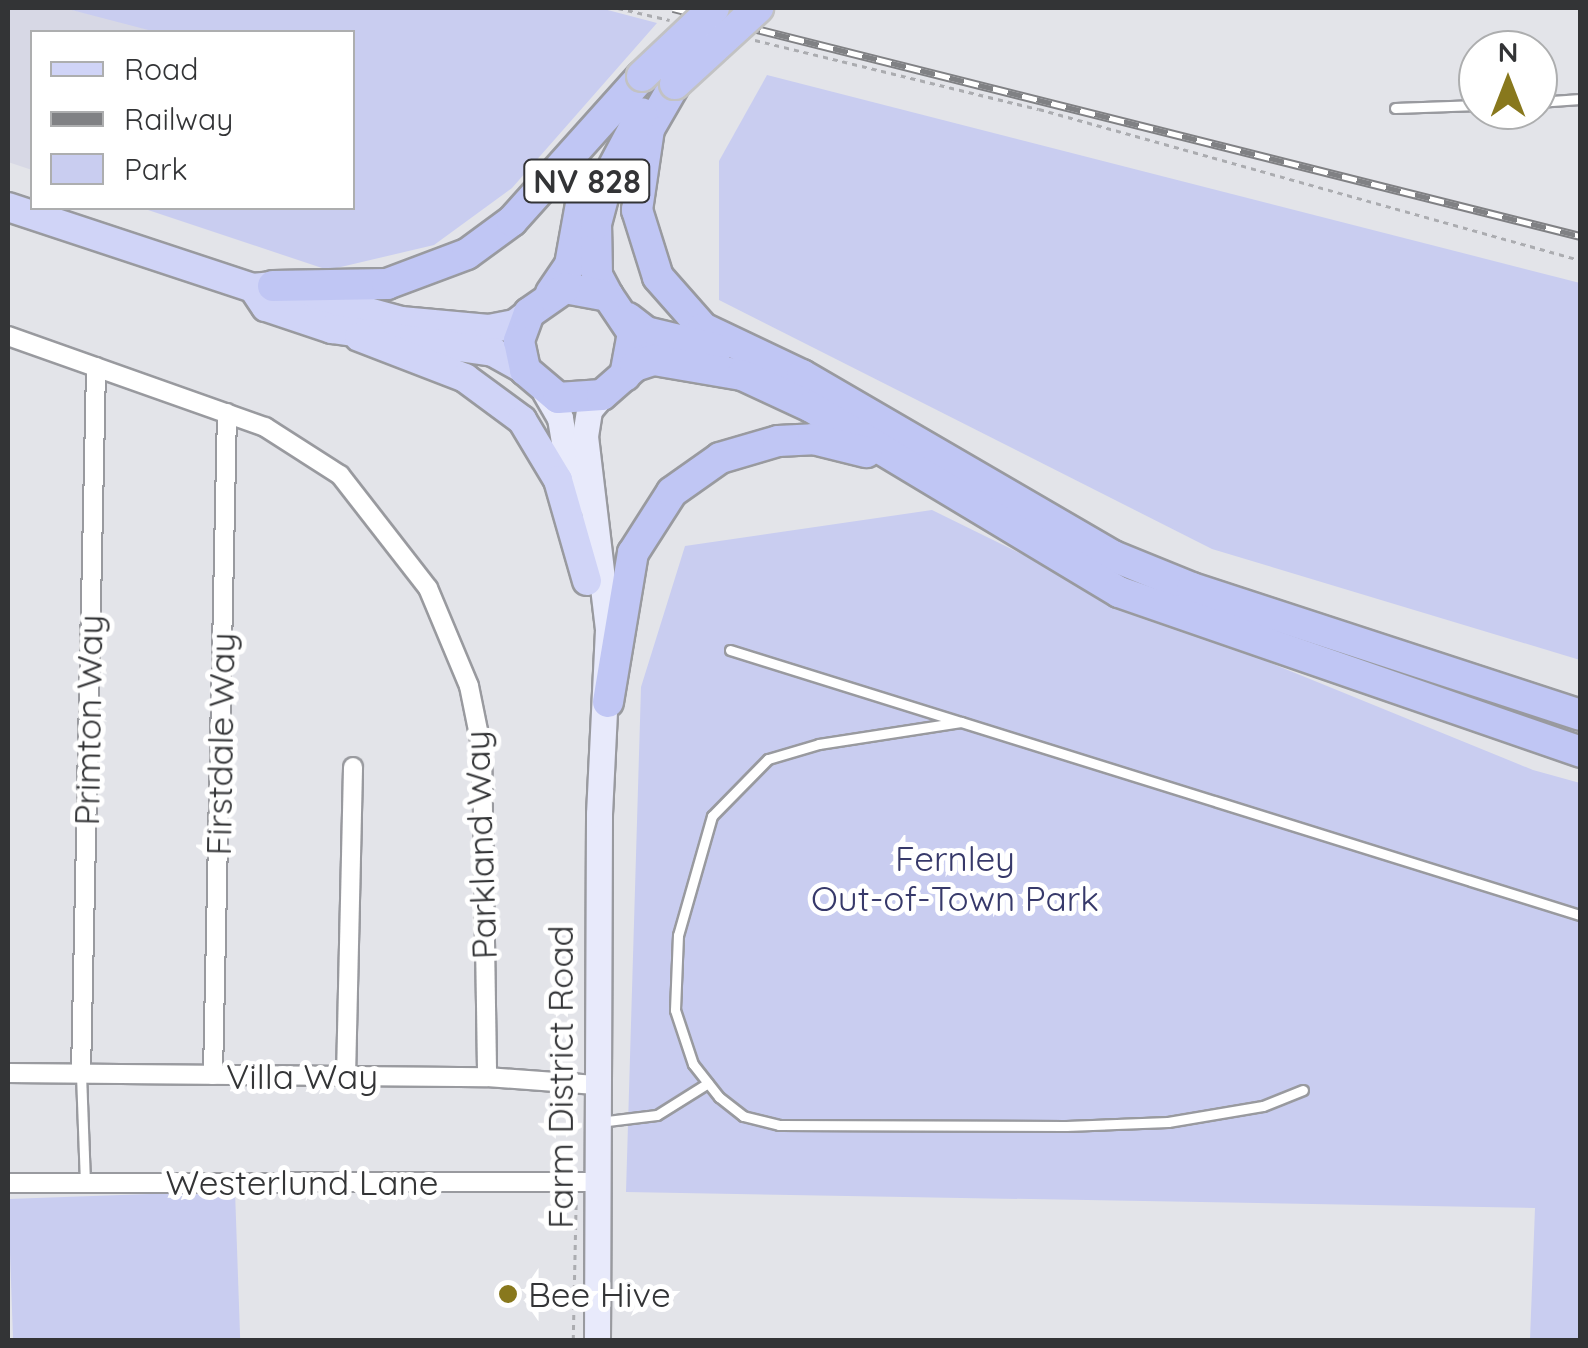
<!DOCTYPE html>
<style>
body{margin:0}
#map{position:relative;width:1588px;height:1348px;overflow:hidden;background:#e3e4e9;font-family:Quicksand,sans-serif}
div>[style]{position:absolute}
.built>*{inset:0;background:#d7d8e5}
.green>*{inset:0;background:#c9cdf0;transform-origin:0 0}
.path>*{height:2.5px;margin-top:-1.25px;transform-origin:0;background:repeating-linear-gradient(90deg,#abacb0 0 5px,transparent 0 10px)}
.roads{filter:drop-shadow(2px 0 #999a9f) drop-shadow(-2px 0 #999a9f) drop-shadow(0 2px #999a9f) drop-shadow(0 -2px #999a9f)}
.service>*{height:9px;margin:-4.5px;padding:0 4.5px;transform-origin:4.5px;border-radius:4.5px;background:#fff}
.minor>*{height:18px;margin:-9px;padding:0 9px;transform-origin:9px;border-radius:9px;background:#fff}
.secondary>*{height:25px;margin:-12.5px;padding:0 12.5px;transform-origin:12.5px;border-radius:12.5px;background:#e8eafb}
.primary>*{height:28px;margin:-14px;padding:0 14px;transform-origin:14px;border-radius:14px;background:#d0d4f7}
.trunk>*{height:30px;margin:-15px;padding:0 15px;transform-origin:15px;border-radius:15px;background:#c0c6f4}
.rail>*{height:9px;margin-top:-4.5px;transform-origin:0;background:repeating-linear-gradient(90deg,#fff 0 15px,#808184 0 30px);box-sizing:border-box;border-block:2px solid #808184}
.bridges{filter:drop-shadow(2px 0 #c2c2c3) drop-shadow(-2px 0 #c2c2c3) drop-shadow(0 2px #c2c2c3) drop-shadow(0 -2px #c2c2c3)}
.trunk-bridge>*{height:30px;margin:-15px;padding:0 15px;transform-origin:15px;border-radius:15px;background:#c0c6f4}
.dots>*{width:28px;height:28px;translate:-50% -50%;box-sizing:border-box;border:5px solid #fff;border-radius:50%}
span{translate:-50% -50%;white-space:nowrap;text-align:center;line-height:1.15;-webkit-text-stroke:10px #fff;paint-order:stroke}
.shield-label span{padding:2px 8px;background:#fff;border:2px solid;border-radius:8px;-webkit-text-stroke-width:0}
.shield-label{font-size:32px;color:#333436;font-weight:700}
.street-label{font-size:35px;color:#333436}
.park-label{font-size:35px;color:#37396a}
.poi-label{font-size:35px;color:#333436}
.left{translate:0 -50%;text-align:left}
.frame{position:absolute;inset:0;border:10px solid #333436;pointer-events:none}
.legend{position:absolute;left:30px;top:30px;width:325px;height:180px;box-sizing:border-box;background:#fff;border:2px solid #adaeaf;margin:0;padding:12px 18px;list-style:none;font-size:30px;color:#333436}
.legend li{display:flex;align-items:center;gap:20px;height:50px}
.legend b{width:50px;border:2px solid #adaeaf}
.north{position:absolute;left:1458px;top:30px;width:100px;height:100px;box-sizing:border-box;background:#fff;border:2px solid #adaeaf;border-radius:50%;rotate:0deg;font-size:28px;font-weight:700;line-height:40px;text-align:center;color:#333436}
.north::after{content:'';display:block;margin:auto;width:35px;height:45px;background:#88781d;clip-path:polygon(50% 0,100% 100%,50% 72%,0 100%)}
</style>
<div id="map">
<div class="built">
<i style="clip-path:polygon(8px 8px,64px 8px,156px 30px,32px 32px,32px 170px,8px 162px)"></i>
</div>
<div class="green">
<i style="clip-path:polygon(64px 8px,600px 8px,657px 23px,512px 188px,434px 245px,328px 270px,142px 208px,352px 208px,352px 32px,156px 32px)"></i>
<i style="clip-path:polygon(767px 75px,1580px 283px,1580px 660px,1212px 549px,719px 300px,719px 161px)"></i>
<i style="clip-path:polygon(932px 510px,1109px 597px,1533px 770px,1580px 783px,1580px 1340px,1530px 1340px,1535px 1208px,626px 1192px,641px 687px,685px 546px)"></i>
<i style="left:235px;top:1191px;width:149px;height:227px;rotate:88deg"></i>
</div>
<div class="path">
<i style="left:618px;top:8px;width:53px;rotate:13deg"></i>
<i style="left:755px;top:40px;width:292px;rotate:13.7deg"></i>
<i style="left:1039px;top:109px;width:562px;rotate:15.6deg"></i>
<i style="left:573px;top:1340px;width:143px;rotate:-88.8deg"></i>
</div>
<div class="roads">
<div class="service">
<i style="left:1538px;top:102px;width:42px;rotate:-4.1deg"></i>
<i style="left:1395px;top:108px;width:83px;rotate:-2.1deg"></i>
<i style="left:730px;top:650px;width:890px;rotate:17.32deg"></i>
<i style="left:961px;top:722px;width:144px;rotate:171.2deg"></i>
<i style="left:819px;top:744px;width:53px;rotate:163.6deg"></i>
<i style="left:768px;top:759px;width:80px;rotate:134.5deg"></i>
<i style="left:712px;top:816px;width:124px;rotate:105.9deg"></i>
<i style="left:678px;top:935px;width:75px;rotate:92.3deg"></i>
<i style="left:675px;top:1010px;width:57px;rotate:71.6deg"></i>
<i style="left:693px;top:1064px;width:42px;rotate:51.8deg"></i>
<i style="left:719px;top:1097px;width:31px;rotate:38deg"></i>
<i style="left:743px;top:1116px;width:37px;rotate:14deg"></i>
<i style="left:779px;top:1125px;width:287px;rotate:0.2deg"></i>
<i style="left:1066px;top:1126px;width:102px;rotate:-2.2deg"></i>
<i style="left:1168px;top:1122px;width:96px;rotate:-9.6deg"></i>
<i style="left:1263px;top:1106px;width:43px;rotate:-21.8deg"></i>
<i style="left:81px;top:1074px;width:107px;rotate:87.9deg"></i>
<i style="left:599px;top:1122px;width:58px;rotate:-6.9deg"></i>
<i style="left:657px;top:1115px;width:60px;rotate:-32.1deg"></i>
</div>
<div class="minor">
<i style="left:8px;top:336px;width:273px;rotate:19.5deg"></i>
<i style="left:265px;top:427px;width:89px;rotate:32.6deg"></i>
<i style="left:340px;top:475px;width:143px;rotate:52.1deg"></i>
<i style="left:428px;top:588px;width:106px;rotate:67.3deg"></i>
<i style="left:469px;top:686px;width:65px;rotate:78.5deg"></i>
<i style="left:482px;top:750px;width:327px;rotate:89.1deg"></i>
<i style="left:8px;top:1073px;width:479px;rotate:0.5deg"></i>
<i style="left:487px;top:1077px;width:109px;rotate:4.2deg"></i>
<i style="left:81px;top:1073px;width:706px;rotate:-88.78deg"></i>
<i style="left:213px;top:1075px;width:662px;rotate:-88.79deg"></i>
<i style="left:346px;top:1077px;width:310px;rotate:-88.7deg"></i>
<i style="left:8px;top:1183px;width:588px;rotate:-0.1deg"></i>
</div>
<div class="secondary">
<i style="left:545px;top:392px;width:30px;rotate:60deg"></i>
<i style="left:560px;top:418px;width:85px;rotate:80.5deg"></i>
<i style="left:597px;top:1340px;width:526px;rotate:-89.78deg"></i>
<i style="left:599px;top:814px;width:185px;rotate:-87.2deg"></i>
<i style="left:608px;top:629px;width:194px;rotate:-96.8deg"></i>
<i style="left:585px;top:436px;width:26px;rotate:-81deg"></i>
<i style="left:589px;top:410px;width:20px;rotate:-49deg"></i>
</div>
<div class="primary">
<i style="left:8px;top:207px;width:258px;rotate:18.3deg"></i>
<i style="left:253px;top:288px;width:20px;rotate:-6deg"></i>
<i style="left:273px;top:286px;width:133px;rotate:15.3deg"></i>
<i style="left:401px;top:321px;width:88px;rotate:5.2deg"></i>
<i style="left:489px;top:329px;width:26px;rotate:-11deg"></i>
<i style="left:515px;top:324px;width:18px;rotate:-38deg"></i>
<i style="left:253px;top:288px;width:23px;rotate:56deg"></i>
<i style="left:266px;top:307px;width:70px;rotate:18.4deg"></i>
<i style="left:332px;top:329px;width:163px;rotate:8.1deg"></i>
<i style="left:493px;top:352px;width:37px;rotate:29deg"></i>
<i style="left:359px;top:337px;width:114px;rotate:21.1deg"></i>
<i style="left:465px;top:378px;width:71px;rotate:36.4deg"></i>
<i style="left:522px;top:420px;width:70px;rotate:59deg"></i>
<i style="left:558px;top:480px;width:105px;rotate:74deg"></i>
</div>
<div class="trunk">
<i style="left:675px;top:84px;width:52px;rotate:120deg"></i>
<i style="left:649px;top:129px;width:82px;rotate:98.4deg"></i>
<i style="left:637px;top:210px;width:70px;rotate:72.6deg"></i>
<i style="left:658px;top:277px;width:68px;rotate:48.6deg"></i>
<i style="left:703px;top:328px;width:110px;rotate:25.4deg"></i>
<i style="left:802px;top:375px;width:360px;rotate:30.2deg"></i>
<i style="left:1113px;top:556px;width:85px;rotate:22.1deg"></i>
<i style="left:1192px;top:588px;width:408px;rotate:18.1deg"></i>
<i style="left:273px;top:286px;width:114px;rotate:-1deg"></i>
<i style="left:387px;top:284px;width:85px;rotate:-20.6deg"></i>
<i style="left:467px;top:254px;width:56px;rotate:-36.3deg"></i>
<i style="left:512px;top:221px;width:195px;rotate:-48.1deg"></i>
<i style="left:551px;top:293px;width:34px;rotate:-56deg"></i>
<i style="left:570px;top:265px;width:62px;rotate:-79.8deg"></i>
<i style="left:608px;top:296px;width:24px;rotate:-118deg"></i>
<i style="left:597px;top:275px;width:51px;rotate:-91.1deg"></i>
<i style="left:596px;top:224px;width:51px;rotate:-75.1deg"></i>
<i style="left:609px;top:175px;width:70px;rotate:-62deg"></i>
<i style="left:628px;top:318px;width:23px;rotate:38deg"></i>
<i style="left:646px;top:332px;width:73px;rotate:13.5deg"></i>
<i style="left:625px;top:376px;width:44px;rotate:-79.5deg"></i>
<i style="left:633px;top:333px;width:45px;rotate:-124deg"></i>
<i style="left:608px;top:296px;width:44px;rotate:-169.5deg"></i>
<i style="left:565px;top:288px;width:44px;rotate:145.2deg"></i>
<i style="left:529px;top:313px;width:30px;rotate:110deg"></i>
<i style="left:519px;top:341px;width:30px;rotate:78deg"></i>
<i style="left:525px;top:370px;width:43px;rotate:40.3deg"></i>
<i style="left:558px;top:398px;width:44px;rotate:-3.9deg"></i>
<i style="left:602px;top:395px;width:44px;rotate:-41.3deg"></i>
<i style="left:635px;top:366px;width:20px;rotate:-18deg"></i>
<i style="left:654px;top:360px;width:89px;rotate:9.7deg"></i>
<i style="left:742px;top:375px;width:76px;rotate:24.9deg"></i>
<i style="left:811px;top:407px;width:359px;rotate:31deg"></i>
<i style="left:1119px;top:592px;width:488px;rotate:19.1deg"></i>
<i style="left:608px;top:702px;width:151px;rotate:-80.5deg"></i>
<i style="left:633px;top:553px;width:72px;rotate:-57.4deg"></i>
<i style="left:672px;top:492px;width:59px;rotate:-35.3deg"></i>
<i style="left:720px;top:458px;width:60px;rotate:-16.3deg"></i>
<i style="left:778px;top:441px;width:35px;rotate:-3deg"></i>
<i style="left:813px;top:439px;width:55px;rotate:13.8deg"></i>
</div>
</div>
<div class="rail">
<i style="left:673px;top:8px;width:935px;rotate:14.11deg"></i>
</div>
<div class="bridges">
<div class="trunk-bridge">
<i style="left:642px;top:76px;width:99px;rotate:-43.4deg"></i>
<i style="left:675px;top:84px;width:113px;rotate:-42.5deg"></i>
</div>
</div>
<div class="dots">
<i style="left:508px;top:1294px;background:#88781d"></i>
</div>
<div class="shield-label">
<span style="left:587px;top:181px">NV 828</span>
</div>
<div class="street-label">
<span style="left:88px;top:720px;rotate:-89deg">Primton Way</span>
<span style="left:220px;top:744px;rotate:-89deg">Firstdale Way</span>
<span style="left:480px;top:845px;rotate:-92deg">Parkland Way</span>
<span style="left:302px;top:1076px">Villa Way</span>
<span style="left:560px;top:1077px;rotate:-90deg">Farm District Road</span>
<span style="left:302px;top:1182px">Westerlund Lane</span>
</div>
<div class="park-label">
<span style="left:955px;top:878px">Fernley<br>Out-of-Town Park</span>
</div>
<div class="poi-label">
<span class="left" style="left:528px;top:1294px">Bee Hive</span>
</div>
<div class="frame"></div>
<ul class="legend">
<li><b style="height:12px;background:#d0d4f7"></b>Road</li>
<li><b style="height:12px;background:#808184"></b>Railway</li>
<li><b style="height:28px;background:#c9cdf0"></b>Park</li>
</ul>
<div class="north">N</div>
</div>
